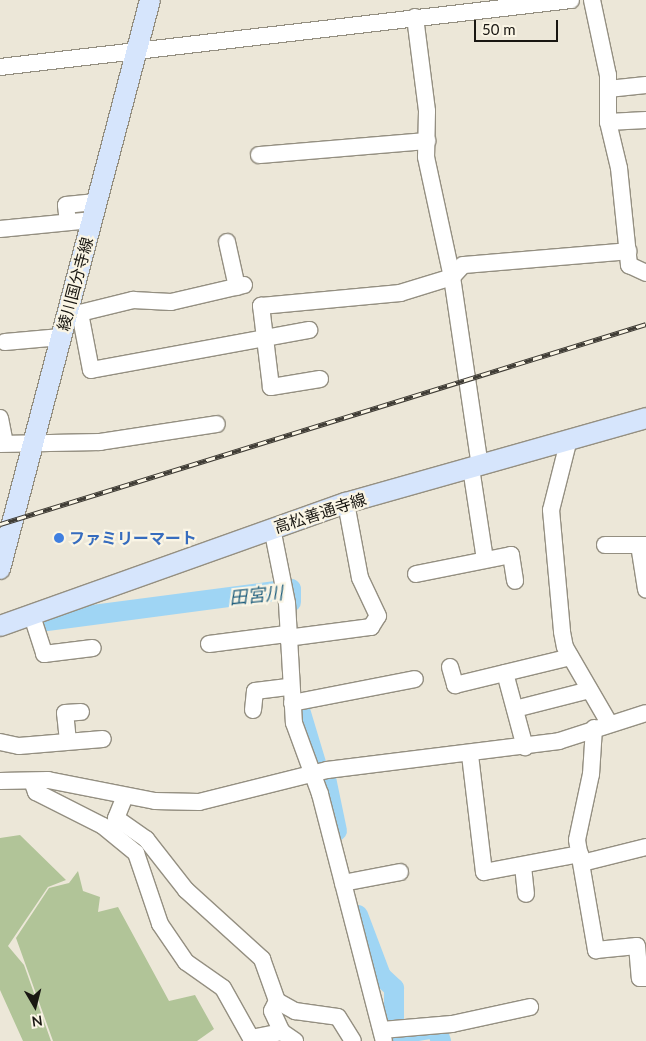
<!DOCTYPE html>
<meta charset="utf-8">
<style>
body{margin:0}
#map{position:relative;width:646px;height:1041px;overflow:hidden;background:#ece7d8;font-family:Lato,"Noto Sans JP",sans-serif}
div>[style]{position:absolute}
.green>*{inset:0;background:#b1c498}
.river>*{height:20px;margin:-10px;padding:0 10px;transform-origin:10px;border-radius:10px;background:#9fd5f4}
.roads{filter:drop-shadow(1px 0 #948f81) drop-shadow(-1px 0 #948f81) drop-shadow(0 1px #948f81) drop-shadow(0 -1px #948f81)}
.minor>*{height:16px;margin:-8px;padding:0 8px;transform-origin:8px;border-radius:8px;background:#fff}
.major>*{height:20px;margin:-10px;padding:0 10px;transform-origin:10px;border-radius:10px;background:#d6e5fc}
.rail>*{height:5px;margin-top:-2.5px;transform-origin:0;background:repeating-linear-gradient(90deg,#faf5e5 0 9px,#3f3c35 0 18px);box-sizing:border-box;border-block:1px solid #3f3c35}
.dots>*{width:14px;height:14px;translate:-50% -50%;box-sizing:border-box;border:2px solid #faf5e5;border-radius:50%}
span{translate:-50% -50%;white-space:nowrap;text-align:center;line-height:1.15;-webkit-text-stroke:4.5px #faf5e5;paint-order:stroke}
.street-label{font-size:16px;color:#191712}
.shop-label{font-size:16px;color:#366cbe;font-weight:700}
.left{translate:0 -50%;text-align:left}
.water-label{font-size:18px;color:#1f5e7d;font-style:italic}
.north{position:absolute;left:10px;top:981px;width:50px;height:50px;-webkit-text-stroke:4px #faf5e5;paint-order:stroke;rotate:172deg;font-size:14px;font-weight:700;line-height:20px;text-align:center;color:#191712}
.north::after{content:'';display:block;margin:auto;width:18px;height:22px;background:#191712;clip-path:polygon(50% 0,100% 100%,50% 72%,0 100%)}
.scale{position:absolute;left:474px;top:20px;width:84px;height:22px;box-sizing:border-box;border:2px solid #191712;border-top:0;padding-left:6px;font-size:15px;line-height:18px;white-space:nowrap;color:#191712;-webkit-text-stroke:4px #faf5e5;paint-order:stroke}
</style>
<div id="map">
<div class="green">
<i style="clip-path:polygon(20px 835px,66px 880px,48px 887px,8px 946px,24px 965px,51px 1041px,23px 1041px,0 990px,0 838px)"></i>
<i style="clip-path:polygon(78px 871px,83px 891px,100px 897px,98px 912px,118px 907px,169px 1001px,195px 995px,214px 1029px,197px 1041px,53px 1041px,16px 938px,49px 888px,69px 883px)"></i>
</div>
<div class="river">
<i style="left:47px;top:621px;width:246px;rotate:-7.5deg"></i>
<i style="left:291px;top:589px;width:13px;rotate:90deg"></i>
<i style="left:298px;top:703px;width:63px;rotate:73.3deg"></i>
<i style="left:326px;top:778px;width:54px;rotate:78.3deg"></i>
<i style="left:358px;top:915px;width:65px;rotate:69.3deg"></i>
<i style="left:381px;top:976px;width:18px;rotate:43deg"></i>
<i style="left:394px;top:988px;width:47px;rotate:90deg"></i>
<i style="left:394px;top:1035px;width:43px;rotate:-9.5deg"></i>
<i style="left:436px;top:1028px;width:14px;rotate:69deg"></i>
</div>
<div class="roads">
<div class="minor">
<i style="left:592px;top:0;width:77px;rotate:78deg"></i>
<i style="left:608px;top:75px;width:47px;rotate:90deg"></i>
<i style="left:608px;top:122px;width:47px;rotate:76.6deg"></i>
<i style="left:619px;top:168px;width:98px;rotate:84.1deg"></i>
<i style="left:629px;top:265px;width:19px;rotate:25deg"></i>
<i style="left:415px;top:17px;width:95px;rotate:82.7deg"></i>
<i style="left:427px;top:111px;width:46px;rotate:91.2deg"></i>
<i style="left:426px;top:157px;width:123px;rotate:77.8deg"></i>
<i style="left:452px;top:277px;width:191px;rotate:81.6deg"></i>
<i style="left:0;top:67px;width:575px;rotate:-6.69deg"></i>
<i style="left:608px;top:89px;width:38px;rotate:-6deg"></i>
<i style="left:608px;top:122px;width:38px;rotate:-3deg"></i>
<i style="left:259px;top:155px;width:169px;rotate:-4.8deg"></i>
<i style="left:68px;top:222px;width:17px;rotate:-97deg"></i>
<i style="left:66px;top:205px;width:30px;rotate:-6deg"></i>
<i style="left:0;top:229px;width:91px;rotate:-5.6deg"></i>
<i style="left:227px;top:242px;width:46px;rotate:77.5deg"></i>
<i style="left:68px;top:311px;width:12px;rotate:9deg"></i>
<i style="left:80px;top:313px;width:58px;rotate:79.1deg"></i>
<i style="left:91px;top:370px;width:222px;rotate:-10.4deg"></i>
<i style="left:80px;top:313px;width:55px;rotate:-13.8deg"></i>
<i style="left:133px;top:300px;width:38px;rotate:3deg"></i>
<i style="left:171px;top:302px;width:75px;rotate:-13.1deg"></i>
<i style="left:5px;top:342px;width:56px;rotate:-5.1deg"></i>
<i style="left:320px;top:379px;width:50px;rotate:170.7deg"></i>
<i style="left:271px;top:387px;width:82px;rotate:-97deg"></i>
<i style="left:261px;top:306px;width:140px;rotate:-5.3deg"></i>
<i style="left:400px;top:293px;width:54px;rotate:-17.1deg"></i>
<i style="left:452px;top:277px;width:16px;rotate:-47deg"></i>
<i style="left:463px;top:265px;width:166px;rotate:-4.8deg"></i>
<i style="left:0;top:418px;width:25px;rotate:79deg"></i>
<i style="left:569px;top:439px;width:73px;rotate:104.2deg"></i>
<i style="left:551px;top:510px;width:122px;rotate:84.8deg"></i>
<i style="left:562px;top:632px;width:15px;rotate:79deg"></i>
<i style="left:565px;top:647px;width:88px;rotate:59.9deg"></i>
<i style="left:0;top:444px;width:100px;rotate:-1.1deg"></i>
<i style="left:100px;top:442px;width:118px;rotate:-8.7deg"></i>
<i style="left:471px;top:468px;width:92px;rotate:81.3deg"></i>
<i style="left:272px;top:528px;width:76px;rotate:78.7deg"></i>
<i style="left:287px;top:603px;width:120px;rotate:86.7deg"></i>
<i style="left:294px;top:723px;width:76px;rotate:69.9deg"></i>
<i style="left:320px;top:794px;width:255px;rotate:75.5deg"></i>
<i style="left:605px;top:545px;width:41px"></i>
<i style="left:639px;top:545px;width:45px;rotate:81deg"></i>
<i style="left:416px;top:574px;width:97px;rotate:-11.3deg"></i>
<i style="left:511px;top:555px;width:26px;rotate:81deg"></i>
<i style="left:32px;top:616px;width:40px;rotate:72deg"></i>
<i style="left:44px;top:654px;width:49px;rotate:-7deg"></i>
<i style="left:287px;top:638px;width:85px;rotate:-7.5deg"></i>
<i style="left:371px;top:627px;width:13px;rotate:-58deg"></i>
<i style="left:378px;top:616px;width:42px;rotate:-115.3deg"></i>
<i style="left:360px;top:578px;width:76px;rotate:-100.6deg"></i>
<i style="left:209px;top:644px;width:78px;rotate:-7.4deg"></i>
<i style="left:450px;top:667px;width:19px;rotate:74deg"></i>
<i style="left:455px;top:685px;width:119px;rotate:-13.6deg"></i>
<i style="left:505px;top:673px;width:77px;rotate:74.9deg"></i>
<i style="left:292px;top:703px;width:125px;rotate:-11deg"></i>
<i style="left:515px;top:709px;width:77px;rotate:-14.2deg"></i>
<i style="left:253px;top:710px;width:19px;rotate:-84deg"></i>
<i style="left:255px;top:691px;width:35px;rotate:-7deg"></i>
<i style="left:594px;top:728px;width:46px;rotate:93.7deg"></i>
<i style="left:591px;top:774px;width:67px;rotate:102deg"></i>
<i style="left:577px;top:840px;width:112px;rotate:80.2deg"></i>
<i style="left:596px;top:950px;width:41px;rotate:-5.6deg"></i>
<i style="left:637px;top:946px;width:32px;rotate:85deg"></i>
<i style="left:640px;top:978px;width:6px"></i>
<i style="left:68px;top:741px;width:28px;rotate:-96deg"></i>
<i style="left:65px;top:713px;width:16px;rotate:-4deg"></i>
<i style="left:0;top:742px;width:19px;rotate:12deg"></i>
<i style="left:19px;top:746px;width:84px;rotate:-4.8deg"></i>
<i style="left:470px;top:755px;width:118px;rotate:83.2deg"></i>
<i style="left:484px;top:872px;width:98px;rotate:-10.6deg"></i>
<i style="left:0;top:781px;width:48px;rotate:-1.2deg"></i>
<i style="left:48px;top:780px;width:109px;rotate:11.1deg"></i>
<i style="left:155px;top:801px;width:44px;rotate:1.3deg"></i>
<i style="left:199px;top:802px;width:132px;rotate:-14deg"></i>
<i style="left:327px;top:770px;width:234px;rotate:-7.1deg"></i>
<i style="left:559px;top:741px;width:91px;rotate:-17.8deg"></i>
<i style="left:32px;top:781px;width:12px;rotate:70deg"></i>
<i style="left:36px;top:792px;width:75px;rotate:26.9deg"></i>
<i style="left:103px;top:826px;width:43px;rotate:39.3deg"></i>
<i style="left:136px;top:853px;width:75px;rotate:71.3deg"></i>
<i style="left:160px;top:924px;width:46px;rotate:55.6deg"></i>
<i style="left:186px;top:962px;width:45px;rotate:35.1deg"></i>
<i style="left:223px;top:988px;width:57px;rotate:60.8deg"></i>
<i style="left:251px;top:1038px;width:32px;rotate:-11deg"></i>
<i style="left:282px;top:1032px;width:16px;rotate:35deg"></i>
<i style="left:125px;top:796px;width:24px;rotate:112deg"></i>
<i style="left:116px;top:818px;width:37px;rotate:35deg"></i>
<i style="left:146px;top:839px;width:65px;rotate:51.9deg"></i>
<i style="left:186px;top:890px;width:103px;rotate:42.2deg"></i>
<i style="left:262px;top:959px;width:45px;rotate:70.3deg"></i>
<i style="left:277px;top:1001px;width:11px;rotate:117deg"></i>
<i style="left:272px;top:1011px;width:23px;rotate:65deg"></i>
<i style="left:582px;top:863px;width:66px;rotate:-14deg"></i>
<i style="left:523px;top:866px;width:28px;rotate:84deg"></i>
<i style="left:343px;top:883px;width:58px;rotate:-10.9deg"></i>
<i style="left:277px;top:1001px;width:21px;rotate:29deg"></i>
<i style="left:295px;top:1011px;width:43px;rotate:7.9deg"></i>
<i style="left:338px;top:1017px;width:28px;rotate:58deg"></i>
<i style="left:382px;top:1030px;width:70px;rotate:-4.9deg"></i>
<i style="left:452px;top:1024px;width:80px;rotate:-12.3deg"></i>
</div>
<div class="major">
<i style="left:0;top:569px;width:588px;rotate:-75.23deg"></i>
<i style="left:0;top:626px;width:367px;rotate:-19.6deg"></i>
<i style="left:346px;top:503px;width:312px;rotate:-15.8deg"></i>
</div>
</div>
<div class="rail">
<i style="left:0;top:524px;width:676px;rotate:-17.2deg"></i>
</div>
<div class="dots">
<i style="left:59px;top:538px;background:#3f7fe0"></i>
</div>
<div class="street-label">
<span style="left:75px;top:284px;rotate:-75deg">綾川国分寺線</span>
<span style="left:320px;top:513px;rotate:-18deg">高松善通寺線</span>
</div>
<div class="shop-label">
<span class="left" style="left:69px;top:538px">ファミリーマート</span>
</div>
<div class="water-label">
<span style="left:256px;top:595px;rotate:-6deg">田宮川</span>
</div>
<div class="north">N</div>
<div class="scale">50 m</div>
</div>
